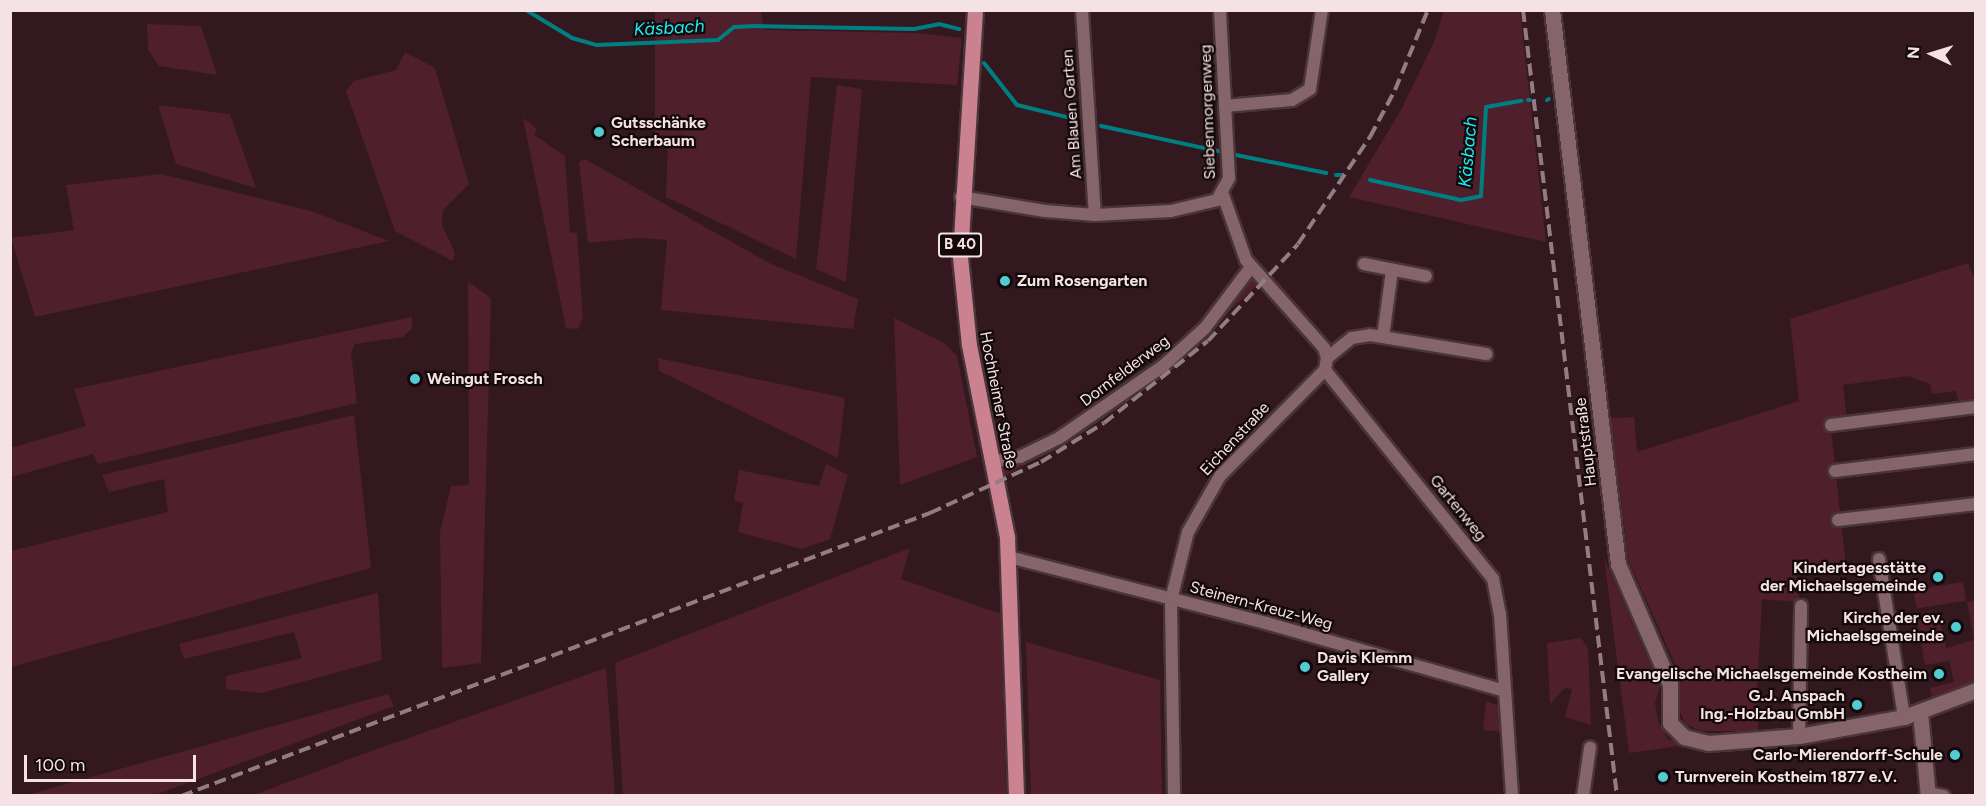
<!DOCTYPE html>
<meta charset="utf-8">
<style>
body{margin:0}
#map{position:relative;width:1986px;height:806px;overflow:hidden;background:#33191f;font-family:Figtree,sans-serif}
div>[style]{position:absolute}
.green>*{inset:0;background:#4f1f2b;transform-origin:0 0}
.stream>*{height:4px;margin:-2px;padding:0 2px;transform-origin:2px;border-radius:2px;background:#007f82}
.roads{filter:drop-shadow(2px 0 #493539) drop-shadow(-2px 0 #493539) drop-shadow(0 2px #493539) drop-shadow(0 -2px #493539)}
.minor>*{height:12px;margin:-6px;padding:0 6px;transform-origin:6px;border-radius:6px;background:#85646a}
.tertiary>*{height:15px;margin:-7.5px;padding:0 7.5px;transform-origin:7.5px;border-radius:7.5px;background:#85646a}
.primary>*{height:15px;margin:-7.5px;padding:0 7.5px;transform-origin:7.5px;border-radius:7.5px;background:#ca8291}
.rail>*{height:4px;margin-top:-2px;transform-origin:0;background:repeating-linear-gradient(90deg,#937d81 0 12px,transparent 0 18px)}
.dots>*{width:16px;height:16px;translate:-50% -50%;box-sizing:border-box;border:3px solid #13080a;border-radius:50%}
span{translate:-50% -50%;white-space:nowrap;text-align:center;line-height:1.15;-webkit-text-stroke:4.5px #13080a;paint-order:stroke}
.shield-label span{padding:2px 4px;background:#13080a;border:2px solid;border-radius:4px;-webkit-text-stroke-width:0}
.shield-label{font-size:15px;color:#f5e2e5;font-weight:700}
.street-label{font-size:16px;color:#f5e2e5}
.poi-label{font-size:16px;color:#f5e2e5;font-weight:700}
.left{translate:0 -50%;text-align:left}
.right{translate:-100% -50%;text-align:right}
.water-label{font-size:18px;color:#17f0f5;font-style:italic}
.frame{position:absolute;inset:0;border:12px solid #f5e2e5;pointer-events:none}
.north{position:absolute;left:1902px;top:24px;width:60px;height:60px;-webkit-text-stroke:4px #13080a;paint-order:stroke;rotate:274deg;font-size:16px;font-weight:700;line-height:24px;text-align:center;color:#f5e2e5}
.north::after{content:'';display:block;margin:auto;width:21px;height:27px;background:#f5e2e5;clip-path:polygon(50% 0,100% 100%,50% 72%,0 100%)}
.scale{position:absolute;left:24px;top:755px;width:172px;height:27px;box-sizing:border-box;border:3px solid #f5e2e5;border-top:0;padding-left:8px;font-size:18px;line-height:21px;white-space:nowrap;color:#f5e2e5;-webkit-text-stroke:4px #13080a;paint-order:stroke}
</style>
<div id="map">
<div class="green">
<i style="clip-path:polygon(655px 11px,761px 11px,764px 30px,917px 33px,962px 38px,957px 85px,811px 77px,796px 259px,666px 197px,668px 136px,655px 134px)"></i>
<i style="clip-path:polygon(1444px 11px,1520px 11px,1546px 242px,1349px 197px,1401px 110px,1434px 42px)"></i>
<i style="clip-path:polygon(147px 24px,201px 26px,217px 75px,159px 66px,148px 50px)"></i>
<i style="clip-path:polygon(405px 52px,435px 68px,469px 184px,443px 210px,442px 225px,455px 253px,453px 261px,395px 231px,346px 91px,354px 81px,396px 70px)"></i>
<i style="clip-path:polygon(837px 85px,862px 89px,846px 282px,816px 269px)"></i>
<i style="clip-path:polygon(158px 105px,230px 114px,256px 188px,176px 164px)"></i>
<i style="clip-path:polygon(523px 118px,537px 129px,534px 135px,565px 156px,570px 232px,577px 233px,583px 318px,578px 329px,566px 328px)"></i>
<i style="clip-path:polygon(585px 159px,769px 263px,858px 299px,853px 329px,661px 310px,667px 240px,637px 238px,588px 243px,579px 162px)"></i>
<i style="clip-path:polygon(161px 174px,311px 211px,389px 241px,35px 317px,11px 238px,74px 230px,66px 185px)"></i>
<i style="clip-path:polygon(1968px 263px,1975px 279px,1975px 401px,1959px 404px,1956px 391px,1932px 394px,1930px 384px,1908px 376px,1843px 385px,1847px 419px,1830px 421px,1846px 566px,1796px 570px,1799px 602px,1762px 599px,1756px 711px,1759px 731px,1701px 731px,1685px 724px,1679px 709px,1680px 675px,1628px 559px,1610px 418px,1634px 417px,1637px 452px,1799px 401px,1790px 319px)"></i>
<i style="clip-path:polygon(1248px 276px,1261px 282px,1157px 378px,1096px 423px,1005px 476px,1003px 471px,1032px 457px,1156px 376px)"></i>
<i style="clip-path:polygon(468px 282px,491px 298px,481px 663px,442px 668px,440px 532px,451px 486px,469px 485px)"></i>
<i style="clip-path:polygon(412px 317px,412px 328px,403px 337px,355px 344px,351px 353px,357px 403px,98px 464px,93px 454px,11px 477px,11px 448px,86px 426px,74px 389px)"></i>
<i style="clip-path:polygon(894px 318px,943px 342px,957px 356px,977px 457px,900px 485px)"></i>
<i style="clip-path:polygon(658px 358px,845px 398px,838px 458px,659px 371px)"></i>
<i style="clip-path:polygon(354px 415px,371px 568px,11px 667px,11px 551px,168px 512px,164px 479px,109px 492px,102px 475px)"></i>
<i style="clip-path:polygon(826px 464px,848px 475px,830px 539px,802px 549px,738px 532px,743px 503px,734px 500px,739px 470px,819px 486px)"></i>
<i style="clip-path:polygon(910px 548px,901px 579px,1001px 614px,1006px 795px,623px 795px,615px 663px)"></i>
<i style="clip-path:polygon(1604px 558px,1660px 687px,1655px 703px,1659px 724px,1668px 739px,1686px 745px,1629px 753px)"></i>
<i style="left:1963px;top:582px;width:19px;height:50px;rotate:81deg"></i>
<i style="clip-path:polygon(378px 593px,382px 660px,261px 693px,226px 689px,226px 676px,302px 658px,294px 632px,184px 659px,179px 644px)"></i>
<i style="clip-path:polygon(1975px 600px,1975px 682px,1932px 696px,1930px 688px,1954px 682px,1949px 661px,1925px 665px,1916px 615px,1931px 611px,1934px 623px,1940px 621px,1946px 648px,1974px 640px,1967px 602px)"></i>
<i style="clip-path:polygon(1581px 638px,1588px 648px,1591px 725px,1565px 717px,1572px 689px,1565px 688px,1550px 704px,1547px 643px)"></i>
<i style="clip-path:polygon(1026px 642px,1160px 680px,1162px 795px,1031px 795px)"></i>
<i style="clip-path:polygon(606px 668px,615px 795px,253px 795px,352px 758px)"></i>
<i style="clip-path:polygon(388px 694px,394px 706px,155px 795px,27px 795px)"></i>
<i style="clip-path:polygon(1486px 701px,1500px 706px,1503px 732px,1483px 730px)"></i>
</div>
<div class="stream">
<i style="left:526px;top:10px;width:54px;rotate:31.3deg"></i>
<i style="left:572px;top:38px;width:26px;rotate:16deg"></i>
<i style="left:597px;top:45px;width:121px;rotate:-2.4deg"></i>
<i style="left:718px;top:40px;width:21px;rotate:-39deg"></i>
<i style="left:734px;top:27px;width:21px;rotate:-3deg"></i>
<i style="left:755px;top:26px;width:159px;rotate:1.1deg"></i>
<i style="left:914px;top:29px;width:25px;rotate:-11deg"></i>
<i style="left:939px;top:24px;width:21px;rotate:14deg"></i>
<i style="left:984px;top:63px;width:53px;rotate:51.8deg"></i>
<i style="left:1017px;top:105px;width:60px;rotate:13.6deg"></i>
<i style="left:1528px;top:100px;width:2px"></i>
<i style="left:1547px;top:100px;width:2px;rotate:-27deg"></i>
<i style="left:1101px;top:126px;width:120px;rotate:12.1deg"></i>
<i style="left:1236px;top:155px;width:92px;rotate:11.3deg"></i>
<i style="left:1336px;top:175px;width:6px"></i>
<i style="left:1370px;top:180px;width:93px;rotate:12.4deg"></i>
<i style="left:1461px;top:200px;width:20px;rotate:-11deg"></i>
<i style="left:1481px;top:196px;width:89px;rotate:-86.8deg"></i>
<i style="left:1486px;top:107px;width:36px;rotate:-10deg"></i>
</div>
<div class="roads">
<div class="minor">
<i style="left:1082px;top:10px;width:205px;rotate:86.4deg"></i>
<i style="left:1225px;top:106px;width:67px;rotate:-5.1deg"></i>
<i style="left:1292px;top:100px;width:21px;rotate:-31deg"></i>
<i style="left:1310px;top:89px;width:80px;rotate:-81.4deg"></i>
<i style="left:1223px;top:195px;width:69px;rotate:70.5deg"></i>
<i style="left:1246px;top:260px;width:118px;rotate:48.4deg"></i>
<i style="left:1324px;top:348px;width:10px;rotate:73deg"></i>
<i style="left:961px;top:197px;width:85px;rotate:9.5deg"></i>
<i style="left:1045px;top:211px;width:50px;rotate:4.6deg"></i>
<i style="left:1095px;top:215px;width:76px;rotate:-3deg"></i>
<i style="left:1171px;top:211px;width:47px;rotate:-13.4deg"></i>
<i style="left:1217px;top:200px;width:25px;rotate:-61deg"></i>
<i style="left:1229px;top:178px;width:168px;rotate:-93.1deg"></i>
<i style="left:1364px;top:264px;width:63px;rotate:11deg"></i>
<i style="left:1383px;top:337px;width:68px;rotate:-82.3deg"></i>
<i style="left:1325px;top:370px;width:268px;rotate:51.2deg"></i>
<i style="left:1493px;top:579px;width:36px;rotate:79deg"></i>
<i style="left:1500px;top:614px;width:182px;rotate:86.2deg"></i>
<i style="left:1831px;top:425px;width:146px;rotate:-7.1deg"></i>
<i style="left:991px;top:462px;width:29px;rotate:-10deg"></i>
<i style="left:1020px;top:457px;width:43px;rotate:-26deg"></i>
<i style="left:1059px;top:438px;width:126px;rotate:-34.7deg"></i>
<i style="left:1163px;top:366px;width:57px;rotate:-42.1deg"></i>
<i style="left:1205px;top:328px;width:76px;rotate:-53deg"></i>
<i style="left:1835px;top:471px;width:142px;rotate:-6.9deg"></i>
<i style="left:1838px;top:520px;width:139px;rotate:-6.6deg"></i>
<i style="left:1009px;top:557px;width:265px;rotate:14.4deg"></i>
<i style="left:1266px;top:623px;width:248px;rotate:15.9deg"></i>
<i style="left:1879px;top:559px;width:160px;rotate:81deg"></i>
<i style="left:1799px;top:736px;width:130px;rotate:-89.1deg"></i>
<i style="left:1928px;top:793px;width:16px;rotate:11deg"></i>
<i style="left:1174px;top:796px;width:196px;rotate:-90.9deg"></i>
<i style="left:1171px;top:600px;width:70px;rotate:-76deg"></i>
<i style="left:1188px;top:532px;width:64px;rotate:-60.3deg"></i>
<i style="left:1220px;top:476px;width:149px;rotate:-45.3deg"></i>
<i style="left:1325px;top:370px;width:12px;rotate:-81deg"></i>
<i style="left:1327px;top:358px;width:32px;rotate:-39deg"></i>
<i style="left:1352px;top:338px;width:18px;rotate:-9deg"></i>
<i style="left:1370px;top:335px;width:118px;rotate:9.3deg"></i>
<i style="left:1583px;top:796px;width:49px;rotate:-81.7deg"></i>
</div>
<div class="tertiary">
<i style="left:1552px;top:10px;width:558px;rotate:83.21deg"></i>
<i style="left:1618px;top:564px;width:131px;rotate:66.6deg"></i>
<i style="left:1670px;top:684px;width:39px;rotate:90deg"></i>
<i style="left:1670px;top:723px;width:20px;rotate:45deg"></i>
<i style="left:1684px;top:737px;width:25px;rotate:14deg"></i>
<i style="left:1708px;top:743px;width:91px;rotate:-4.4deg"></i>
<i style="left:1799px;top:736px;width:107px;rotate:-10.3deg"></i>
<i style="left:1904px;top:717px;width:77px;rotate:-20.6deg"></i>
<i style="left:1920px;top:712px;width:84px;rotate:84.6deg"></i>
</div>
<div class="primary">
<i style="left:975px;top:10px;width:247px;rotate:93.5deg"></i>
<i style="left:960px;top:257px;width:88px;rotate:84.2deg"></i>
<i style="left:969px;top:345px;width:196px;rotate:78.8deg"></i>
<i style="left:1007px;top:537px;width:259px;rotate:88deg"></i>
</div>
</div>
<div class="rail">
<i style="left:1523px;top:10px;width:792px;rotate:83.18deg"></i>
<i style="left:181px;top:796px;width:801px;rotate:-20.7deg"></i>
<i style="left:930px;top:513px;width:122px;rotate:-24.7deg"></i>
<i style="left:1041px;top:462px;width:74px;rotate:-31.8deg"></i>
<i style="left:1104px;top:423px;width:132px;rotate:-38.3deg"></i>
<i style="left:1208px;top:341px;width:132px;rotate:-47.1deg"></i>
<i style="left:1298px;top:244px;width:129px;rotate:-56.1deg"></i>
<i style="left:1370px;top:137px;width:53px;rotate:-62deg"></i>
<i style="left:1395px;top:90px;width:87px;rotate:-67.6deg"></i>
</div>
<div class="dots">
<i style="left:599px;top:132px;background:#52ccd0"></i>
<i style="left:1005px;top:281px;background:#52ccd0"></i>
<i style="left:415px;top:379px;background:#52ccd0"></i>
<i style="left:1938px;top:577px;background:#52ccd0"></i>
<i style="left:1956px;top:627px;background:#52ccd0"></i>
<i style="left:1305px;top:667px;background:#52ccd0"></i>
<i style="left:1939px;top:674px;background:#52ccd0"></i>
<i style="left:1857px;top:705px;background:#52ccd0"></i>
<i style="left:1955px;top:755px;background:#52ccd0"></i>
<i style="left:1663px;top:777px;background:#52ccd0"></i>
</div>
<div class="shield-label">
<span style="left:960px;top:245px">B 40</span>
</div>
<div class="street-label">
<span style="left:1208px;top:112px;rotate:-92deg">Siebenmorgenweg</span>
<span style="left:1072px;top:114px;rotate:-94deg">Am Blauen Garten</span>
<span style="left:1125px;top:371px;rotate:-37deg">Dornfelderweg</span>
<span style="left:998px;top:400px;rotate:79deg">Hochheimer Straße</span>
<span style="left:1235px;top:439px;rotate:-47deg">Eichenstraße</span>
<span style="left:1586px;top:442px;rotate:-97deg">Hauptstraße</span>
<span style="left:1458px;top:508px;rotate:51deg">Gartenweg</span>
<span style="left:1261px;top:606px;rotate:15deg">Steinern-Kreuz-Weg</span>
</div>
<div class="poi-label">
<span class="left" style="left:611px;top:132px">Gutsschänke<br>Scherbaum</span>
<span class="left" style="left:1017px;top:281px">Zum Rosengarten</span>
<span class="left" style="left:427px;top:379px">Weingut Frosch</span>
<span class="right" style="left:1926px;top:577px">Kindertagesstätte<br>der Michaelsgemeinde</span>
<span class="right" style="left:1944px;top:627px">Kirche der ev.<br>Michaelsgemeinde</span>
<span class="left" style="left:1317px;top:667px">Davis Klemm<br>Gallery</span>
<span class="right" style="left:1927px;top:674px">Evangelische Michaelsgemeinde Kostheim</span>
<span class="right" style="left:1845px;top:705px">G.J. Anspach<br>Ing.-Holzbau GmbH</span>
<span class="right" style="left:1943px;top:755px">Carlo-Mierendorff-Schule</span>
<span class="left" style="left:1675px;top:777px">Turnverein Kostheim 1877 e.V.</span>
</div>
<div class="water-label">
<span style="left:669px;top:28px;rotate:-3deg">Käsbach</span>
<span style="left:1468px;top:152px;rotate:-85deg">Käsbach</span>
</div>
<div class="frame"></div>
<div class="north">N</div>
<div class="scale">100 m</div>
</div>
